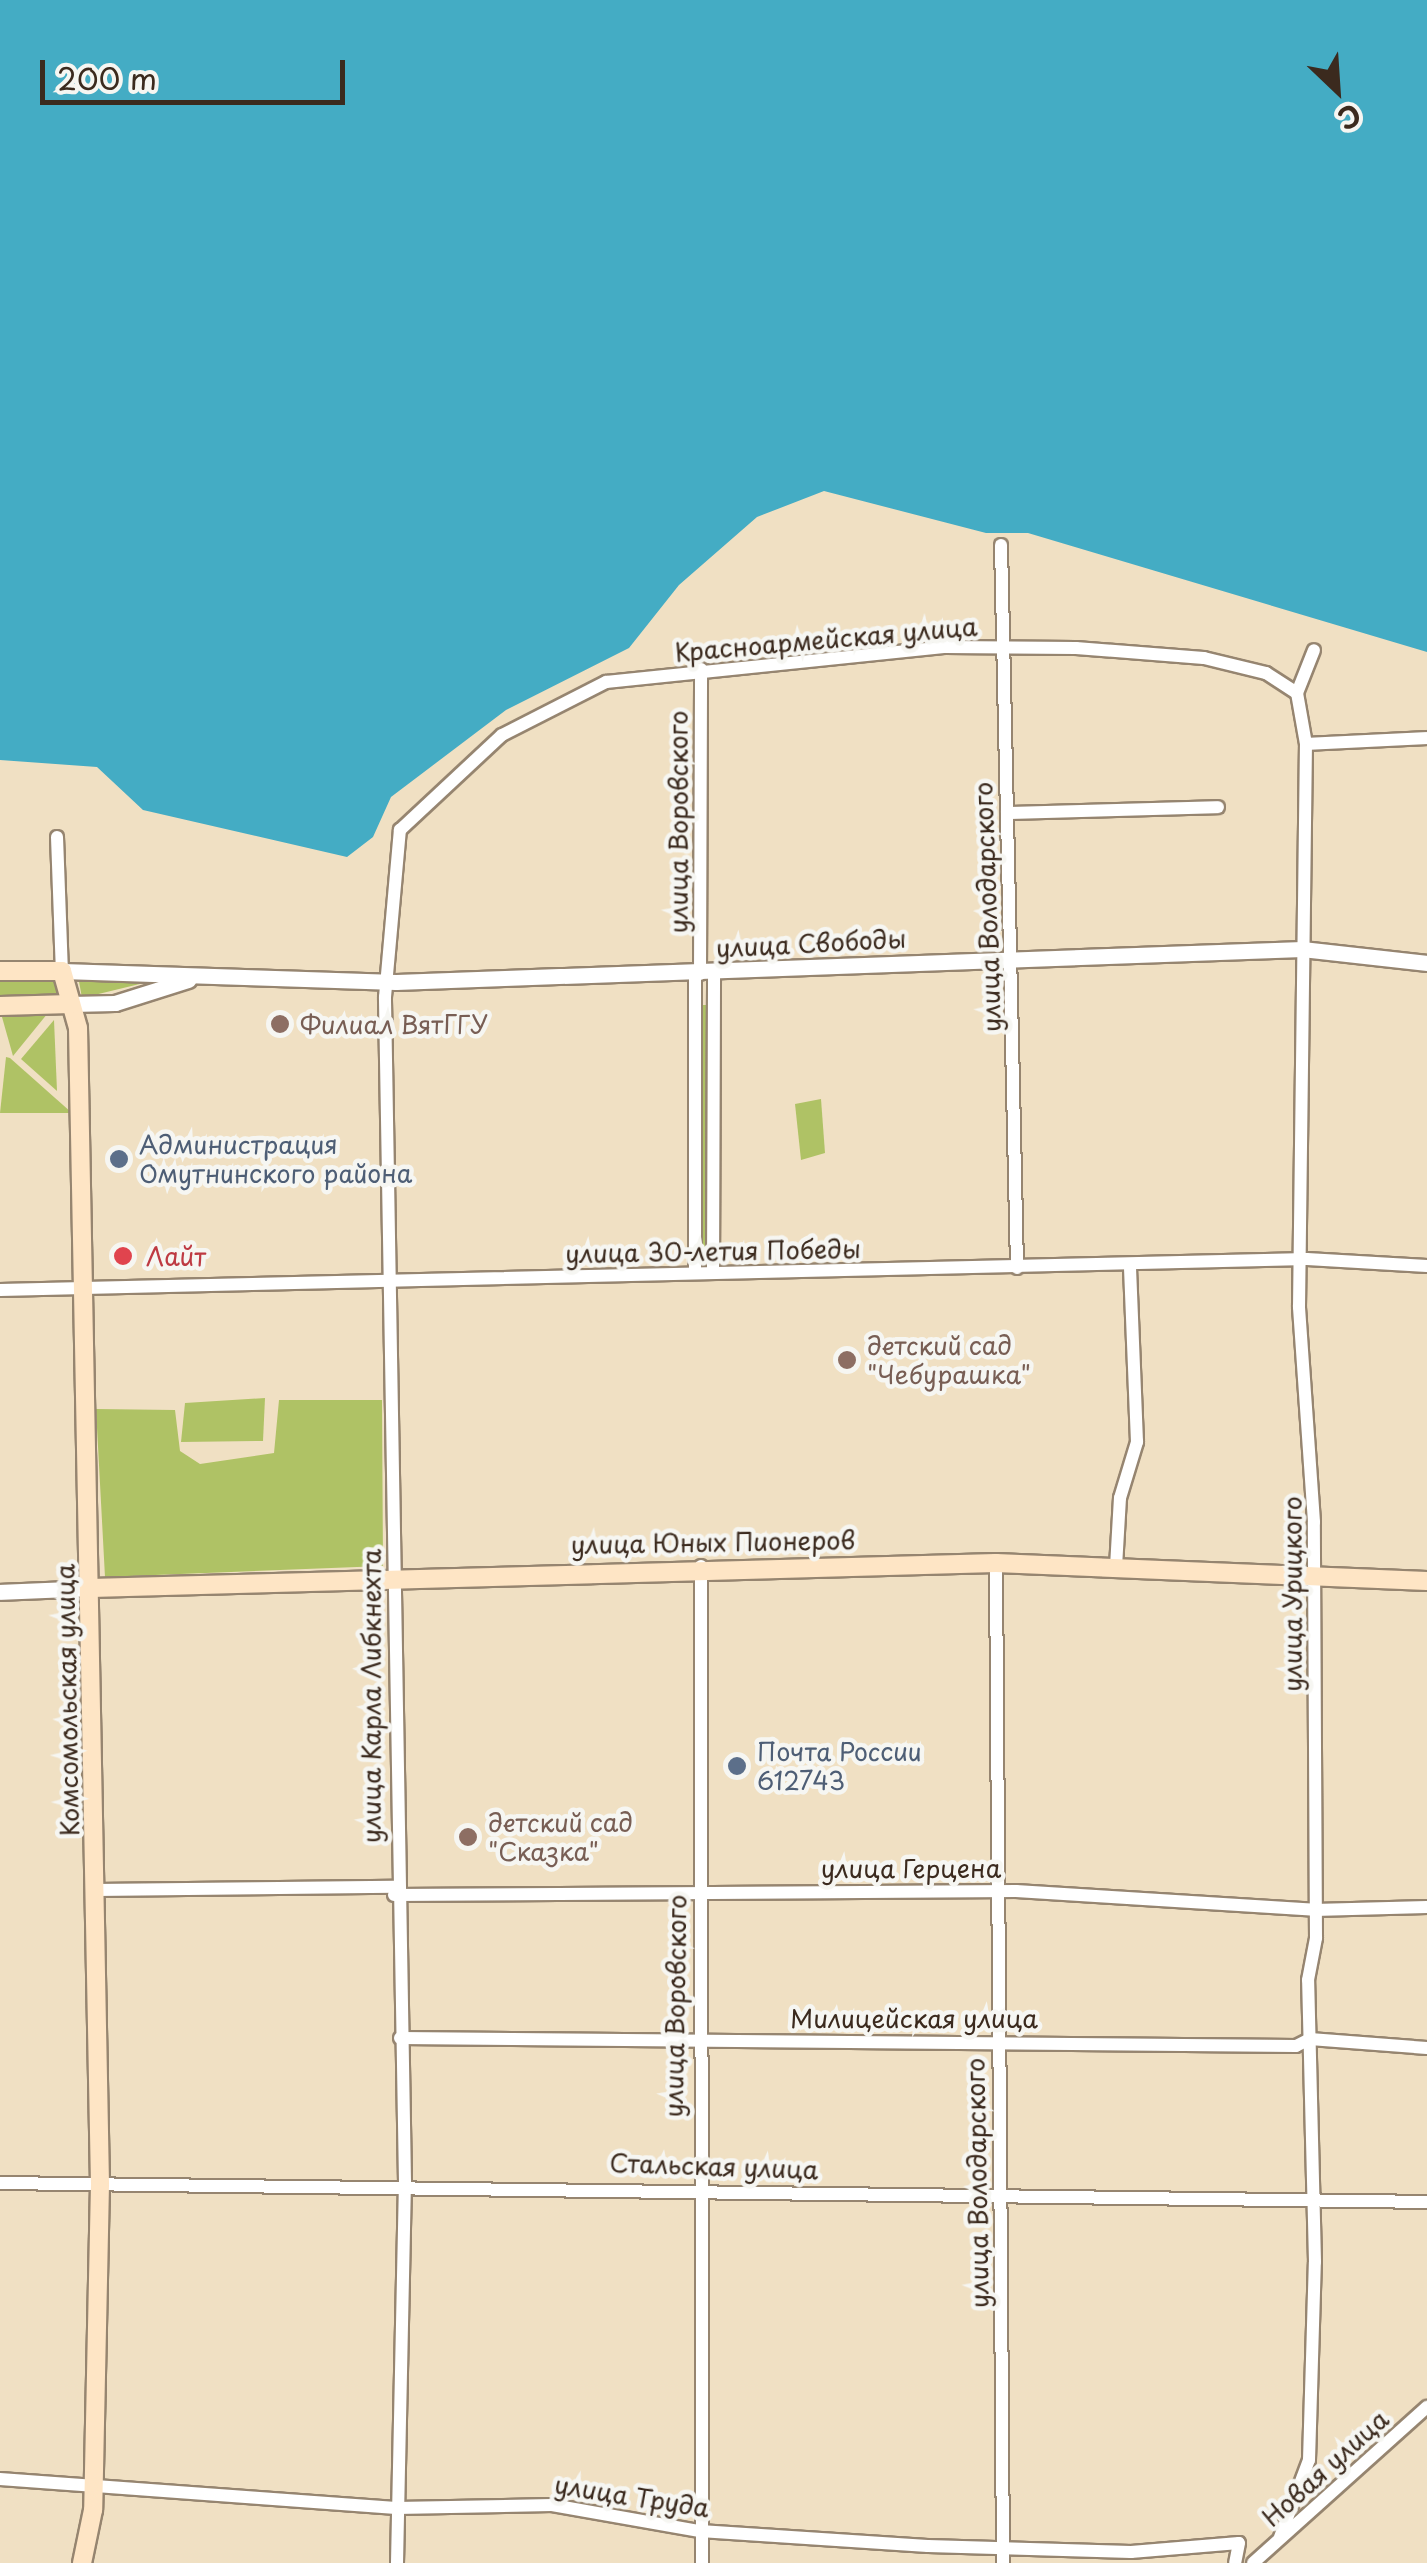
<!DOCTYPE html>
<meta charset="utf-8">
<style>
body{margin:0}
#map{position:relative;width:1427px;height:2563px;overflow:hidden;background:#f0e0c3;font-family:"Playpen Sans",sans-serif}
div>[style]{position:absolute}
.green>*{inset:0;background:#afc265;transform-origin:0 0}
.water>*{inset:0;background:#44acc4}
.roads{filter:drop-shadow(2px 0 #968570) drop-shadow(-2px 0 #968570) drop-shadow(0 2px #968570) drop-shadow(0 -2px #968570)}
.minor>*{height:12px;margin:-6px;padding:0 6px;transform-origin:6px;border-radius:6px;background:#fff}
.tertiary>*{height:15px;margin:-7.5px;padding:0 7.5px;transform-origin:7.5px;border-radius:7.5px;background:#fff}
.secondary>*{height:18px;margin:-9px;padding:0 9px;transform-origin:9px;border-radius:9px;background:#fee5c5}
.dots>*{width:28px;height:28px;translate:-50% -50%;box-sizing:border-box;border:5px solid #f6f6f2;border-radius:50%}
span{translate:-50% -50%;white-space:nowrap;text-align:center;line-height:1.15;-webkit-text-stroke:9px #f6f6f2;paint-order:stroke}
.street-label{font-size:25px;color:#3b2a1e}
.education-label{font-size:25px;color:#785e54}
.left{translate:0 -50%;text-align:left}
.service-label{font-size:25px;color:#4e5e75}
.health-label{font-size:25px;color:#be3a42}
.north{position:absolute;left:1287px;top:40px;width:100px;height:100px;-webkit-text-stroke:8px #f6f6f2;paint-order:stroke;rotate:155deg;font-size:28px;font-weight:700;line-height:40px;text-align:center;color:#3b2a1e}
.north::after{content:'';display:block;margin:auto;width:35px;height:45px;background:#3b2a1e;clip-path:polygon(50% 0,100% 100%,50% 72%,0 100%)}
.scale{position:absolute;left:40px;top:60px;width:305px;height:45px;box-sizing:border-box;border:5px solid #3b2a1e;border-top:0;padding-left:12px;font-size:30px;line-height:35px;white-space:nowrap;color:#3b2a1e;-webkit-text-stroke:8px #f6f6f2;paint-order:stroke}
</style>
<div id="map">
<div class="green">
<i style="clip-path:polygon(0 974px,59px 978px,59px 996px,0 1002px)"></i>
<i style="clip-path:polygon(78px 976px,152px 981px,82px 998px)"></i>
<i style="left:699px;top:1005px;width:10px;height:244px"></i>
<i style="clip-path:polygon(52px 1008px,13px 1056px,0 1010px)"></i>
<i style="clip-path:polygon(54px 1020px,57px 1091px,21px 1059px)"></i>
<i style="clip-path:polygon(6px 1057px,10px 1058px,72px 1113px,0 1113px)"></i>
<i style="clip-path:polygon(821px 1099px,825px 1153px,801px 1160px,795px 1104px)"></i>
<i style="clip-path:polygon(265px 1398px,263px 1441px,181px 1442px,185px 1403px)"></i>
<i style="clip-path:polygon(279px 1400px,382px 1400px,383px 1566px,105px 1577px,96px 1409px,175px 1410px,180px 1451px,200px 1464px,274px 1453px)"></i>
</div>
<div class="water">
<i style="clip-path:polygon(0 0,1427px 0,1427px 652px,1028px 533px,986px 533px,824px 491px,757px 517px,679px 585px,629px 648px,506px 710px,391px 797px,373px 837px,347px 857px,143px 810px,97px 767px,0 760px)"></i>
</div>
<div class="roads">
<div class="minor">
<i style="left:1001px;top:545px;width:723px;rotate:88.73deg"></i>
<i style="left:1306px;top:744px;width:121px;rotate:-2.8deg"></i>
<i style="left:1007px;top:813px;width:211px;rotate:-1.6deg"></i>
<i style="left:57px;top:837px;width:134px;rotate:87.9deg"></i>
<i style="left:700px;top:974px;width:305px;rotate:-89.8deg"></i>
<i style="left:695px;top:1273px;width:299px;rotate:-90deg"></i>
<i style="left:713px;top:1273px;width:299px;rotate:-89.8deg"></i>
<i style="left:0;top:1290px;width:1307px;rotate:-1.36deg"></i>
<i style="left:1307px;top:1259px;width:120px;rotate:3.3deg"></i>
<i style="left:996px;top:1563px;width:1000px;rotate:89.6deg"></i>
<i style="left:701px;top:1566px;width:997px;rotate:89.94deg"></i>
<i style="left:1116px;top:1567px;width:69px;rotate:-86.7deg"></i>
<i style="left:1120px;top:1498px;width:59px;rotate:-73.1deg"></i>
<i style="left:1137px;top:1442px;width:177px;rotate:-92.3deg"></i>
<i style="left:95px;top:1890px;width:299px;rotate:-0.6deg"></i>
<i style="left:394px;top:1895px;width:622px;rotate:-0.37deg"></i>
<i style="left:1016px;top:1891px;width:299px;rotate:3.6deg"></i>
<i style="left:1314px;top:1910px;width:113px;rotate:-1.5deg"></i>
<i style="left:400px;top:2038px;width:896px;rotate:0.51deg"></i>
<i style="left:1296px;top:2046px;width:16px;rotate:-27deg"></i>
<i style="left:1310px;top:2039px;width:117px;rotate:4.4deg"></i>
<i style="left:0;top:2183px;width:1427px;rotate:0.76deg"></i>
<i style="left:0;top:2479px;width:397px;rotate:4.2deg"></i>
<i style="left:396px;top:2508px;width:156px;rotate:-1.1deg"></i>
<i style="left:552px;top:2505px;width:150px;rotate:10deg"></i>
<i style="left:700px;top:2531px;width:228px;rotate:3.8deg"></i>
<i style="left:928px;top:2546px;width:203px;rotate:1.7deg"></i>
<i style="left:1131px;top:2552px;width:108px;rotate:-4.8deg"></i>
<i style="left:1239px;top:2543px;width:20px;rotate:101deg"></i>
<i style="left:1280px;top:2537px;width:82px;rotate:-69.4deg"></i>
<i style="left:1309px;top:2460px;width:198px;rotate:-88.3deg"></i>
<i style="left:1315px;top:2262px;width:282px;rotate:-91.4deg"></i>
<i style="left:1308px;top:1980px;width:43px;rotate:-79.2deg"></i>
<i style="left:1316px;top:1938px;width:416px;rotate:-90.3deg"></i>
<i style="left:1314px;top:1522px;width:216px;rotate:-94deg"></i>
<i style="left:1299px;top:1307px;width:563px;rotate:-89.29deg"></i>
<i style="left:1306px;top:744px;width:52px;rotate:-100deg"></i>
<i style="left:1297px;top:693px;width:46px;rotate:-68.4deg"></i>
<i style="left:397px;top:2563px;width:381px;rotate:-88.8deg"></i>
<i style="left:405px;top:2182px;width:1185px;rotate:-90.97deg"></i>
<i style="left:385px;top:997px;width:168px;rotate:-84.9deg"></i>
<i style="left:400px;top:830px;width:139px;rotate:-43deg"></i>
<i style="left:502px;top:735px;width:117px;rotate:-27deg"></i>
<i style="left:606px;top:682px;width:342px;rotate:-5.9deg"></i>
<i style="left:946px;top:647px;width:130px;rotate:0.4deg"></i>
<i style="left:1076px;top:648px;width:128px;rotate:4.5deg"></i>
<i style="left:1204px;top:658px;width:64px;rotate:13.6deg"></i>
<i style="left:1266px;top:673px;width:37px;rotate:33deg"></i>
<i style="left:1253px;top:2563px;width:234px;rotate:-41.9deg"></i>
</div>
<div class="tertiary">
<i style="left:62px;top:971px;width:334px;rotate:1.9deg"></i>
<i style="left:396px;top:982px;width:907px;rotate:-2.09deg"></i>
<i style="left:1302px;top:949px;width:126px;rotate:6.4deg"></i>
<i style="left:71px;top:1004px;width:44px;rotate:-1.3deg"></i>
<i style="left:115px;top:1003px;width:77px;rotate:-17.5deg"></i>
<i style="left:0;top:1592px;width:91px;rotate:-2.5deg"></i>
</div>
<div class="secondary">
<i style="left:0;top:971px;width:62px"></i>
<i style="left:62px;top:971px;width:59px;rotate:74.3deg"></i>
<i style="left:78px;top:1028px;width:1156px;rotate:88.91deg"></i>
<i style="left:100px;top:2184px;width:326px;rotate:91.2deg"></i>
<i style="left:93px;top:2510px;width:54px;rotate:101.7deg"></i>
<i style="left:0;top:1006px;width:71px;rotate:-1.6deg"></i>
<i style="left:91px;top:1588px;width:905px;rotate:-1.58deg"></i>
<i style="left:996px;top:1563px;width:431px;rotate:2.4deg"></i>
</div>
</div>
<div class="dots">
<i style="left:280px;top:1024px;background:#8d6e63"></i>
<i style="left:119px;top:1159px;background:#5c6f8a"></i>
<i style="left:123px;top:1256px;background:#e0444e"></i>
<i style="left:847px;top:1360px;background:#8d6e63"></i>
<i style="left:737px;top:1766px;background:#5c6f8a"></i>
<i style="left:468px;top:1837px;background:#8d6e63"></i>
</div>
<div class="street-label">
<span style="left:826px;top:639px;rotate:-5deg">Красноармейская улица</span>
<span style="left:678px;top:822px;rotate:-90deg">улица Воровского</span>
<span style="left:987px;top:907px;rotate:-92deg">улица Володарского</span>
<span style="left:811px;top:943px;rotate:-3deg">улица Свободы</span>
<span style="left:713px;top:1251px;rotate:-1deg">улица 30-летия Победы</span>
<span style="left:713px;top:1542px;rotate:-1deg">улица Юных Пионеров</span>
<span style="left:1292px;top:1594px;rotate:-90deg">улица Урицкого</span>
<span style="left:371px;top:1696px;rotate:-90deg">улица Карла Либкнехта</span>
<span style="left:67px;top:1700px;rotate:-91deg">Комсомольская улица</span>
<span style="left:911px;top:1868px">улица Герцена</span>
<span style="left:675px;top:2006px;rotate:-89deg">улица Воровского</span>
<span style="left:914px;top:2018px">Милицейская улица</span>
<span style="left:714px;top:2166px;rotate:2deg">Стальская улица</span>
<span style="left:977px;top:2183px;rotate:-91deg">улица Володарского</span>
<span style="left:1325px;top:2468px;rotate:-42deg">Новая улица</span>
<span style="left:632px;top:2496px;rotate:9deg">улица Труда</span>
</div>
<div class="education-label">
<span class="left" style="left:300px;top:1024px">Филиал ВятГГУ</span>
<span class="left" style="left:867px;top:1360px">детский сад<br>"Чебурашка"</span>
<span class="left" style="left:488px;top:1837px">детский сад<br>"Сказка"</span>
</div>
<div class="service-label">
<span class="left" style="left:139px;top:1159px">Администрация<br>Омутнинского района</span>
<span class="left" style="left:757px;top:1766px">Почта России<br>612743</span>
</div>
<div class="health-label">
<span class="left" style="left:146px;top:1256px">Лайт</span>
</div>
<div class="north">С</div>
<div class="scale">200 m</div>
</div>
